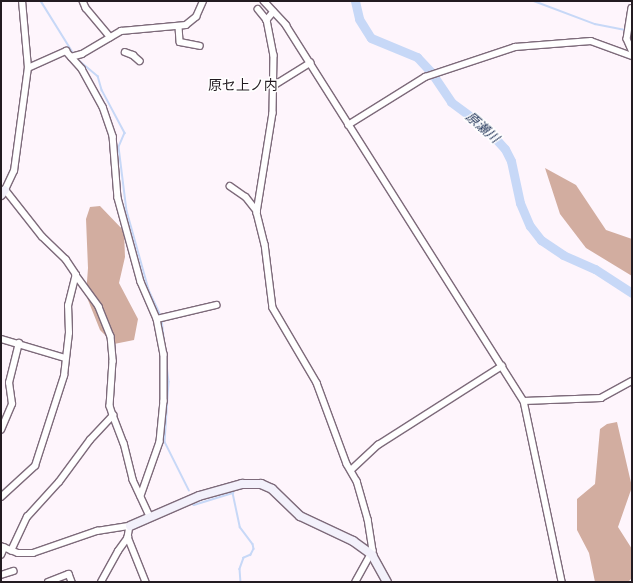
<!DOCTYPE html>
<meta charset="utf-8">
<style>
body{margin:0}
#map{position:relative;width:633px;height:583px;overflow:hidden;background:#fef5fc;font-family:"Roboto Condensed","Noto Sans JP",sans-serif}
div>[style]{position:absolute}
.forest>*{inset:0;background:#d2ada0}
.stream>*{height:1.5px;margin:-0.75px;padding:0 0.75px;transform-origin:0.75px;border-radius:0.75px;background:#c7d8f7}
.river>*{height:9px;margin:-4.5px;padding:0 4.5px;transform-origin:4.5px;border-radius:4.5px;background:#c7d8f7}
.roads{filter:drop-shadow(1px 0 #7d6a7a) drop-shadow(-1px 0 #7d6a7a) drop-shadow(0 1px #7d6a7a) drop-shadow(0 -1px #7d6a7a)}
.street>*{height:5.5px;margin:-2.75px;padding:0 2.75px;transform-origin:2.75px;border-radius:2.75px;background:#fff}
.secondary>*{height:8px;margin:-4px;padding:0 4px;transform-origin:4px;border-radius:4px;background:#f3f1fb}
span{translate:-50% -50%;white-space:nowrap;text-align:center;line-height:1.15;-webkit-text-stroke:3px #fff;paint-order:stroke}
.water-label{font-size:13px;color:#162950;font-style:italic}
.quarter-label{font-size:14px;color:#231b21}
.frame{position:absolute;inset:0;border:2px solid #231b21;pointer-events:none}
</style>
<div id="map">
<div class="forest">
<i style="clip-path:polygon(545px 168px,576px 185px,606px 230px,632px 239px,632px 276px,586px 248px,560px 214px)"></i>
<i style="clip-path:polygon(100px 206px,124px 231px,125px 257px,119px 283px,138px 319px,134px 340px,114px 344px,100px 330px,86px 295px,88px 268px,86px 219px,90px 207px)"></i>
<i style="clip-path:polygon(617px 422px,632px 487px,618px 527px,632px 549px,632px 578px,628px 582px,595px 582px,589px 553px,577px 530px,577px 499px,595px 484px,600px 429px,607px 424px)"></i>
</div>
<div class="stream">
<i style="left:41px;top:1px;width:62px;rotate:58.1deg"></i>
<i style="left:534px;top:1px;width:65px;rotate:20.7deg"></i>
<i style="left:595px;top:24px;width:32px;rotate:11deg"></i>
<i style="left:75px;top:57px;width:30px;rotate:40deg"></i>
<i style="left:98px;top:76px;width:15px;rotate:74deg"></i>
<i style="left:102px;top:90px;width:49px;rotate:61.9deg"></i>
<i style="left:125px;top:133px;width:15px;rotate:113deg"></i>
<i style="left:119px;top:147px;width:64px;rotate:82.9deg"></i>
<i style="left:127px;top:211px;width:82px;rotate:74.4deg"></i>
<i style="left:149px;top:290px;width:29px;rotate:65deg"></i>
<i style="left:162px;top:319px;width:63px;rotate:83.7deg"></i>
<i style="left:169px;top:382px;width:60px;rotate:93.8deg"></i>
<i style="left:165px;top:442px;width:54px;rotate:63.4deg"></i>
<i style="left:193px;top:502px;width:3px;rotate:72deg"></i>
<i style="left:194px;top:505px;width:41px;rotate:-17.1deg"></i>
<i style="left:233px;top:493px;width:35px;rotate:78deg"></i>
<i style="left:240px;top:527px;width:21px;rotate:53deg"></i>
<i style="left:253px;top:544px;width:5px;rotate:79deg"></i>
<i style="left:254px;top:549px;width:7px;rotate:117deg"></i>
<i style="left:251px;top:555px;width:8px;rotate:157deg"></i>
<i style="left:244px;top:558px;width:12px;rotate:110deg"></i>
<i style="left:240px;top:569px;width:13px;rotate:86deg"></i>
</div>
<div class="river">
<i style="left:355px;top:1px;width:18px;rotate:77deg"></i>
<i style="left:359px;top:19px;width:22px;rotate:58deg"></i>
<i style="left:371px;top:38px;width:50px;rotate:22.4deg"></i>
<i style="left:417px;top:57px;width:21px;rotate:47deg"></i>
<i style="left:431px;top:72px;width:36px;rotate:56deg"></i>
<i style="left:451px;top:102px;width:44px;rotate:36.6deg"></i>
<i style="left:486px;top:128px;width:28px;rotate:48deg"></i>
<i style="left:505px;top:149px;width:13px;rotate:63deg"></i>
<i style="left:511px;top:161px;width:43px;rotate:77.9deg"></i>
<i style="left:520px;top:203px;width:25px;rotate:67deg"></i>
<i style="left:530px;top:226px;width:18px;rotate:52deg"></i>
<i style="left:541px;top:240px;width:27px;rotate:34deg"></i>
<i style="left:563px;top:255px;width:35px;rotate:24deg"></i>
<i style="left:595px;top:269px;width:44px;rotate:33deg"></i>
</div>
<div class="roads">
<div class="street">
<i style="left:83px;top:1px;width:8px;rotate:67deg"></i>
<i style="left:86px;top:8px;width:38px;rotate:50deg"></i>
<i style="left:264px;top:1px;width:33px;rotate:47deg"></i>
<i style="left:286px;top:25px;width:445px;rotate:57.7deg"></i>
<i style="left:524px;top:401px;width:185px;rotate:78.1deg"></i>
<i style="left:632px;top:8px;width:31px;rotate:99deg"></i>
<i style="left:627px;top:39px;width:12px;rotate:66deg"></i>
<i style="left:258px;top:9px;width:14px;rotate:51deg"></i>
<i style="left:274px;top:12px;width:11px;rotate:131deg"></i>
<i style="left:267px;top:20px;width:36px;rotate:79deg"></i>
<i style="left:274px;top:55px;width:58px;rotate:91deg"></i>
<i style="left:273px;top:113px;width:101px;rotate:99.1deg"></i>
<i style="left:257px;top:213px;width:32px;rotate:76deg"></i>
<i style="left:265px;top:244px;width:64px;rotate:82.9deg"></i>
<i style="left:273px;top:308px;width:87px;rotate:59.6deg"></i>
<i style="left:317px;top:383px;width:86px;rotate:69.7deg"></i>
<i style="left:347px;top:464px;width:20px;rotate:60deg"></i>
<i style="left:357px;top:481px;width:40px;rotate:74deg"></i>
<i style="left:368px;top:519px;width:32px;rotate:81deg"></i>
<i style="left:373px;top:551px;width:35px;rotate:119deg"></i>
<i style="left:179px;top:27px;width:15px;rotate:86deg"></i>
<i style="left:180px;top:42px;width:20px;rotate:11deg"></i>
<i style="left:125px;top:52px;width:9px;rotate:21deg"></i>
<i style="left:133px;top:55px;width:9px;rotate:41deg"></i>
<i style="left:71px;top:57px;width:11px;rotate:-15deg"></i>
<i style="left:82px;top:54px;width:45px;rotate:-30.5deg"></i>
<i style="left:121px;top:31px;width:65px;rotate:-5.3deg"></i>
<i style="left:186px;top:25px;width:13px;rotate:-39deg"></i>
<i style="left:196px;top:17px;width:17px;rotate:-66deg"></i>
<i style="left:28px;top:68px;width:42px;rotate:-24.1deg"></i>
<i style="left:66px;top:51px;width:24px;rotate:48deg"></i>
<i style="left:82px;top:69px;width:43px;rotate:61.1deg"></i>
<i style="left:103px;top:107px;width:31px;rotate:71deg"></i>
<i style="left:113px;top:136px;width:62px;rotate:85.4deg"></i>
<i style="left:118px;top:198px;width:87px;rotate:74.7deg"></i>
<i style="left:141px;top:282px;width:40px;rotate:66.6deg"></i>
<i style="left:157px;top:319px;width:36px;rotate:79deg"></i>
<i style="left:164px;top:354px;width:47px;rotate:90deg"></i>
<i style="left:164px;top:401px;width:41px;rotate:95.6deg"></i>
<i style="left:160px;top:442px;width:57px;rotate:109.4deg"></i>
<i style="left:273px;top:86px;width:44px;rotate:-31.9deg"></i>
<i style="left:348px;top:125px;width:91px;rotate:-31.9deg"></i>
<i style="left:425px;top:77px;width:95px;rotate:-18.4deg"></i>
<i style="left:515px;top:47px;width:76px;rotate:-4.5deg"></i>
<i style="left:591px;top:41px;width:44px;rotate:20.1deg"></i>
<i style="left:230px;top:186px;width:19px;rotate:35deg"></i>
<i style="left:246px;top:197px;width:18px;rotate:52deg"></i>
<i style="left:76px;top:275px;width:39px;rotate:54deg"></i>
<i style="left:99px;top:307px;width:31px;rotate:68deg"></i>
<i style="left:111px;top:336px;width:25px;rotate:85deg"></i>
<i style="left:113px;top:361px;width:45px;rotate:93.8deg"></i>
<i style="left:110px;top:406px;width:9px;rotate:72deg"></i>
<i style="left:157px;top:319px;width:61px;rotate:-13.3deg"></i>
<i style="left:1px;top:339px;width:67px;rotate:16.5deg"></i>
<i style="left:524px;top:401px;width:77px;rotate:-2.2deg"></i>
<i style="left:601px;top:398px;width:35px;rotate:-29deg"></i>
<i style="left:1px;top:430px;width:28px;rotate:-67deg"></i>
<i style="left:12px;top:404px;width:21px;rotate:-98deg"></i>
<i style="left:9px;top:383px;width:41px;rotate:-76deg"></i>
<i style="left:351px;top:470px;width:37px;rotate:-43deg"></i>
<i style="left:378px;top:445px;width:147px;rotate:-32.5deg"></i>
<i style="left:1px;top:497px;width:46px;rotate:-42.4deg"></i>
<i style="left:35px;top:466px;width:95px;rotate:-72.1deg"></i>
<i style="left:64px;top:376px;width:43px;rotate:-83.4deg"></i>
<i style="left:69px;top:333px;width:27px;rotate:-92deg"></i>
<i style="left:68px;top:306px;width:32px;rotate:-76deg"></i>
<i style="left:76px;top:275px;width:18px;rotate:-124deg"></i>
<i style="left:66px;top:260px;width:33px;rotate:-136deg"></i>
<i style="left:42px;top:237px;width:60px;rotate:-128.2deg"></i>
<i style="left:5px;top:190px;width:21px;rotate:-65deg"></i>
<i style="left:14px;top:171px;width:104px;rotate:-82.3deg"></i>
<i style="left:28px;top:68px;width:67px;rotate:-95.1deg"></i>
<i style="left:130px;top:526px;width:11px;rotate:100deg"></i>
<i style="left:128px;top:537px;width:48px;rotate:68.2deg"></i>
<i style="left:1px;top:546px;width:18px;rotate:22deg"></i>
<i style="left:18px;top:553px;width:15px"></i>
<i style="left:33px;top:553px;width:68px;rotate:-19deg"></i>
<i style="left:97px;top:531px;width:33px;rotate:-9deg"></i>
<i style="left:11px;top:551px;width:38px;rotate:-65deg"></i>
<i style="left:27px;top:517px;width:47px;rotate:-47.6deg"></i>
<i style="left:59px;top:482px;width:52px;rotate:-53.6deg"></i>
<i style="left:90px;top:440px;width:34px;rotate:-47deg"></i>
<i style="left:113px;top:415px;width:30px;rotate:69deg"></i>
<i style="left:124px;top:443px;width:38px;rotate:76deg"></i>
<i style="left:133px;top:480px;width:40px;rotate:65deg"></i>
<i style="left:1px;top:555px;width:8px;rotate:-67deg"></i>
<i style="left:1px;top:575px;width:13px;rotate:-18deg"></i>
<i style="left:48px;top:582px;width:22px;rotate:-21deg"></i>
<i style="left:69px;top:574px;width:9px;rotate:69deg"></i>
<i style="left:101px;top:582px;width:35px;rotate:-61deg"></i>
<i style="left:118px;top:551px;width:17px;rotate:-54deg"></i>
</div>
<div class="secondary">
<i style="left:1px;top:195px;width:6px;rotate:-51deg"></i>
<i style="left:130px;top:526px;width:75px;rotate:-23.5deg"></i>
<i style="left:199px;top:496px;width:45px;rotate:-15.6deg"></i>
<i style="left:242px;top:484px;width:19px"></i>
<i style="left:261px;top:484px;width:12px;rotate:24deg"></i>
<i style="left:272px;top:489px;width:39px;rotate:44deg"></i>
<i style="left:300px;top:516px;width:59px;rotate:25.3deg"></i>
<i style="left:353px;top:541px;width:24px;rotate:36deg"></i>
<i style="left:372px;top:555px;width:31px;rotate:61deg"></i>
</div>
</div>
<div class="water-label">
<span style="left:482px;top:128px;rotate:41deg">原瀬川</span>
</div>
<div class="quarter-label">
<span style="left:243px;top:85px">原セ上ノ内</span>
</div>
<div class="frame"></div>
</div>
